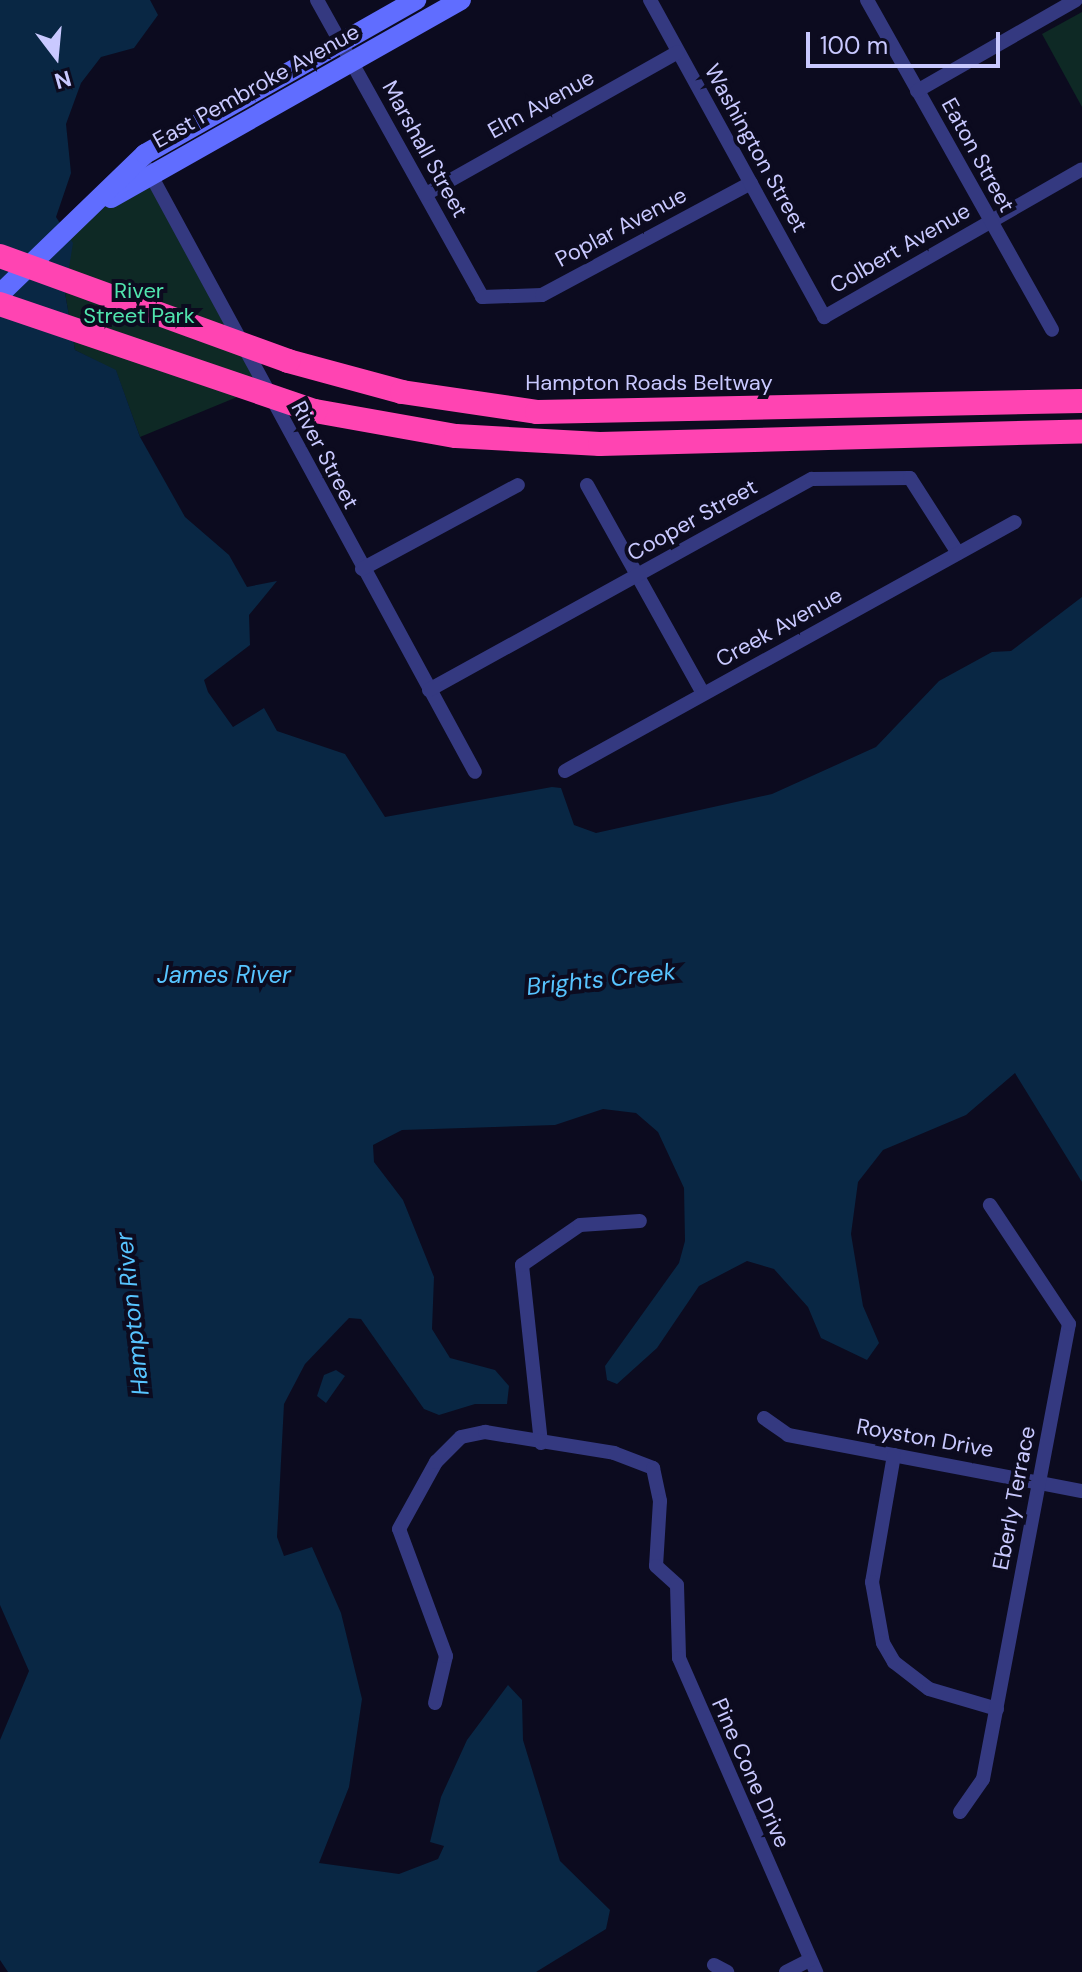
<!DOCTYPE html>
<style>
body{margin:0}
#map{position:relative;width:1082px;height:1972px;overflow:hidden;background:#0c0b1f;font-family:"DM Sans",sans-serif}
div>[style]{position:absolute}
.green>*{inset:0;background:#0e2925}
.water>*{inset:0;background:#092744}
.minor>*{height:14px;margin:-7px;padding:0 7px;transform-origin:7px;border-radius:7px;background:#343980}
.secondary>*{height:20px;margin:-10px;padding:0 10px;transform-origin:10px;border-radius:10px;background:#606dff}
.motorway>*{height:24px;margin:-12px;padding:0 12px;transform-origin:12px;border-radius:12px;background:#ff44b2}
.motorway-bridge>*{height:24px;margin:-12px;padding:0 12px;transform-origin:12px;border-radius:12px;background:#ff44b2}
span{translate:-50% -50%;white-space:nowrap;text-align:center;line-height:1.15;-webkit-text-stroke:8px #0c0b1f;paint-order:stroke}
.street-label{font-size:22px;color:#c9c9ff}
.park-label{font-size:22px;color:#50e4ae}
.water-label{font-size:24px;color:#57c4ff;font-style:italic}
.north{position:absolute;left:16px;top:16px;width:80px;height:80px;-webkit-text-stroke:6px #0c0b1f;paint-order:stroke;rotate:164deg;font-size:22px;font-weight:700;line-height:32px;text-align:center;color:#c9c9ff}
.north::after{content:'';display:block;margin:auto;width:28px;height:36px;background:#c9c9ff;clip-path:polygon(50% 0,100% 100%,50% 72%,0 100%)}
.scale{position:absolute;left:806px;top:32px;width:194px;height:36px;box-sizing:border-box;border:4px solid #c9c9ff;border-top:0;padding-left:10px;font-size:24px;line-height:28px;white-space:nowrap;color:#c9c9ff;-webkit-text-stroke:6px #0c0b1f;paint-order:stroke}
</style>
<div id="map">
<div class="green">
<i style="clip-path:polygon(1082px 12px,1082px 107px,1042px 34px)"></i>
<i style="clip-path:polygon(150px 172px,266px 385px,140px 437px,116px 371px,75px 350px,65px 293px,71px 233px)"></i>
</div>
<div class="water">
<i style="clip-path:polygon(0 0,150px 0,158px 15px,134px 48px,101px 57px,81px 83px,66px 124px,71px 173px,56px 217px,73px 243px,65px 293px,75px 350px,116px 370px,140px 437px,185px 517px,229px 555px,247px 587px,277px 581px,249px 615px,250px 645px,204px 680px,208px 692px,233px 727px,264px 708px,277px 731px,345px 754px,385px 817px,552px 787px,561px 788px,574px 825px,596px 833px,772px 794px,876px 747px,939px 681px,992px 652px,1011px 651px,1082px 597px,1082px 1182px,1015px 1073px,966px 1115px,883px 1150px,858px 1182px,851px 1234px,863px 1306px,879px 1343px,867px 1360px,821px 1338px,808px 1307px,774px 1269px,747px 1261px,699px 1286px,657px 1348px,617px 1384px,607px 1380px,605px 1366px,679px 1263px,685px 1241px,684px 1188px,658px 1132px,636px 1113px,603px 1109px,555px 1125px,402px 1130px,373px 1145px,374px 1162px,403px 1200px,434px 1277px,432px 1329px,450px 1358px,495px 1370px,509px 1386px,507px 1404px,475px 1404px,439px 1415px,424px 1409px,361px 1319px,349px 1318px,305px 1364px,284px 1404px,277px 1537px,284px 1556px,312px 1547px,341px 1613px,362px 1699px,349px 1787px,319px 1863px,399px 1874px,438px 1859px,444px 1846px,430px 1842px,441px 1797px,467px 1740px,508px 1685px,522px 1700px,523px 1740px,560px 1861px,610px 1910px,606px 1929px,536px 1972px,8px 1972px,0 1960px,0 1740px,29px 1671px,0 1605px)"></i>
<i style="clip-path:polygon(336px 1370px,345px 1376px,326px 1403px,317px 1396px,324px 1375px)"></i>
</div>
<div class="minor">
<i style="left:317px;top:0;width:340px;rotate:60.9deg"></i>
<i style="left:482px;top:297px;width:60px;rotate:-1.9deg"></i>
<i style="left:542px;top:295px;width:237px;rotate:-28.2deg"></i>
<i style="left:650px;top:0;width:362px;rotate:61.2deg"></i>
<i style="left:824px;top:317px;width:297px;rotate:-29.8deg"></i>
<i style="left:867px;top:0;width:378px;rotate:60.7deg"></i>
<i style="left:917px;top:91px;width:183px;rotate:-29.8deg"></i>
<i style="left:147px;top:168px;width:687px;rotate:61.5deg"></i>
<i style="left:426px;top:194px;width:289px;rotate:-29.4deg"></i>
<i style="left:587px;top:485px;width:238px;rotate:60.9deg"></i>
<i style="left:362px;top:569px;width:177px;rotate:-28.3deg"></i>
<i style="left:429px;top:690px;width:437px;rotate:-28.9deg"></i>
<i style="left:812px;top:479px;width:98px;rotate:-0.6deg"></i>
<i style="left:910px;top:478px;width:89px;rotate:57.4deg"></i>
<i style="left:565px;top:771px;width:514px;rotate:-28.96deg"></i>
<i style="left:764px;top:1418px;width:29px;rotate:35deg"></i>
<i style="left:788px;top:1435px;width:299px;rotate:10.8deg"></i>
<i style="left:541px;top:1443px;width:179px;rotate:-96.1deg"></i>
<i style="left:522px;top:1265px;width:70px;rotate:-34.6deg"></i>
<i style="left:580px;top:1225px;width:60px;rotate:-3.8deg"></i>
<i style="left:894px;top:1455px;width:129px;rotate:99.8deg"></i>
<i style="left:872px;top:1582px;width:62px;rotate:79.8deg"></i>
<i style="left:883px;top:1643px;width:22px;rotate:60deg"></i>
<i style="left:894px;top:1662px;width:44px;rotate:37.6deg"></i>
<i style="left:929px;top:1689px;width:71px;rotate:16.4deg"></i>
<i style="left:435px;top:1703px;width:48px;rotate:-76.8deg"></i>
<i style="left:446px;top:1656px;width:135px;rotate:-110.3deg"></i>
<i style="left:399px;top:1529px;width:77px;rotate:-61.1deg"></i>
<i style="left:436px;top:1462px;width:35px;rotate:-45deg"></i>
<i style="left:461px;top:1437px;width:25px;rotate:-12deg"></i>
<i style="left:485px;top:1432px;width:131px;rotate:9.2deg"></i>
<i style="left:614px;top:1453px;width:42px;rotate:21deg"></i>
<i style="left:653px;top:1468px;width:34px;rotate:78deg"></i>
<i style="left:660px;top:1501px;width:65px;rotate:93.5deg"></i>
<i style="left:656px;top:1566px;width:28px;rotate:42deg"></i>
<i style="left:677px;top:1585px;width:73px;rotate:88.4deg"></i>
<i style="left:679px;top:1658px;width:343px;rotate:66.4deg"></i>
<i style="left:960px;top:1812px;width:40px;rotate:-55.1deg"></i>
<i style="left:983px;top:1779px;width:463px;rotate:-79.3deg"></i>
<i style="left:1069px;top:1324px;width:143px;rotate:-123.6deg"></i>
<i style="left:714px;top:1965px;width:15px;rotate:28deg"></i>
<i style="left:786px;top:1972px;width:27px;rotate:-27deg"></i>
</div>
<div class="secondary">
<i style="left:111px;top:198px;width:402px;rotate:-29.5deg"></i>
<i style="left:0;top:294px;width:202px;rotate:-44deg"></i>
<i style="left:145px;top:154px;width:312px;rotate:-29.6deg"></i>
</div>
<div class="motorway">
<i style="left:288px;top:361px;width:118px;rotate:15.2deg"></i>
<i style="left:402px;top:392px;width:136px;rotate:8.4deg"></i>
<i style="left:537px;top:412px;width:545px;rotate:-1.16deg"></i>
<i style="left:315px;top:411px;width:143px;rotate:10.1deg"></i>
<i style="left:456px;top:436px;width:144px;rotate:3.2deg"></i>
<i style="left:600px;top:444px;width:482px;rotate:-1.5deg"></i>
</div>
<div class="motorway-bridge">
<i style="left:0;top:256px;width:307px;rotate:20deg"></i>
<i style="left:0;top:304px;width:333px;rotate:18.8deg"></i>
</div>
<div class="street-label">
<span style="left:256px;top:86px;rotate:-29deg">East Pembroke Avenue</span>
<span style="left:541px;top:104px;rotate:-29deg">Elm Avenue</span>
<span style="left:756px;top:148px;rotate:61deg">Washington Street</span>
<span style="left:425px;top:149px;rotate:61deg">Marshall Street</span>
<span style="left:978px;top:155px;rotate:61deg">Eaton Street</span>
<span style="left:621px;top:227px;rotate:-28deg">Poplar Avenue</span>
<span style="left:900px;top:248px;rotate:-30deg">Colbert Avenue</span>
<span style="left:649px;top:383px">Hampton Roads Beltway</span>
<span style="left:325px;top:455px;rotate:62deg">River Street</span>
<span style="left:692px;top:520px;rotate:-29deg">Cooper Street</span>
<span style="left:779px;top:627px;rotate:-29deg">Creek Avenue</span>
<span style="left:925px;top:1438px;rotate:10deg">Royston Drive</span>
<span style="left:1014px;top:1498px;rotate:-79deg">Eberly Terrace</span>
<span style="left:751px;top:1773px;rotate:66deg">Pine Cone Drive</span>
</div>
<div class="park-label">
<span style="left:139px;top:303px">River<br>Street Park</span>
</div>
<div class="water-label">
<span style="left:224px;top:975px">James River</span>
<span style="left:601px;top:979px;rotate:-6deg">Brights Creek</span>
<span style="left:132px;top:1314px;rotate:-96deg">Hampton River</span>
</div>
<div class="north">N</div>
<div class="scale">100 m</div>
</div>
